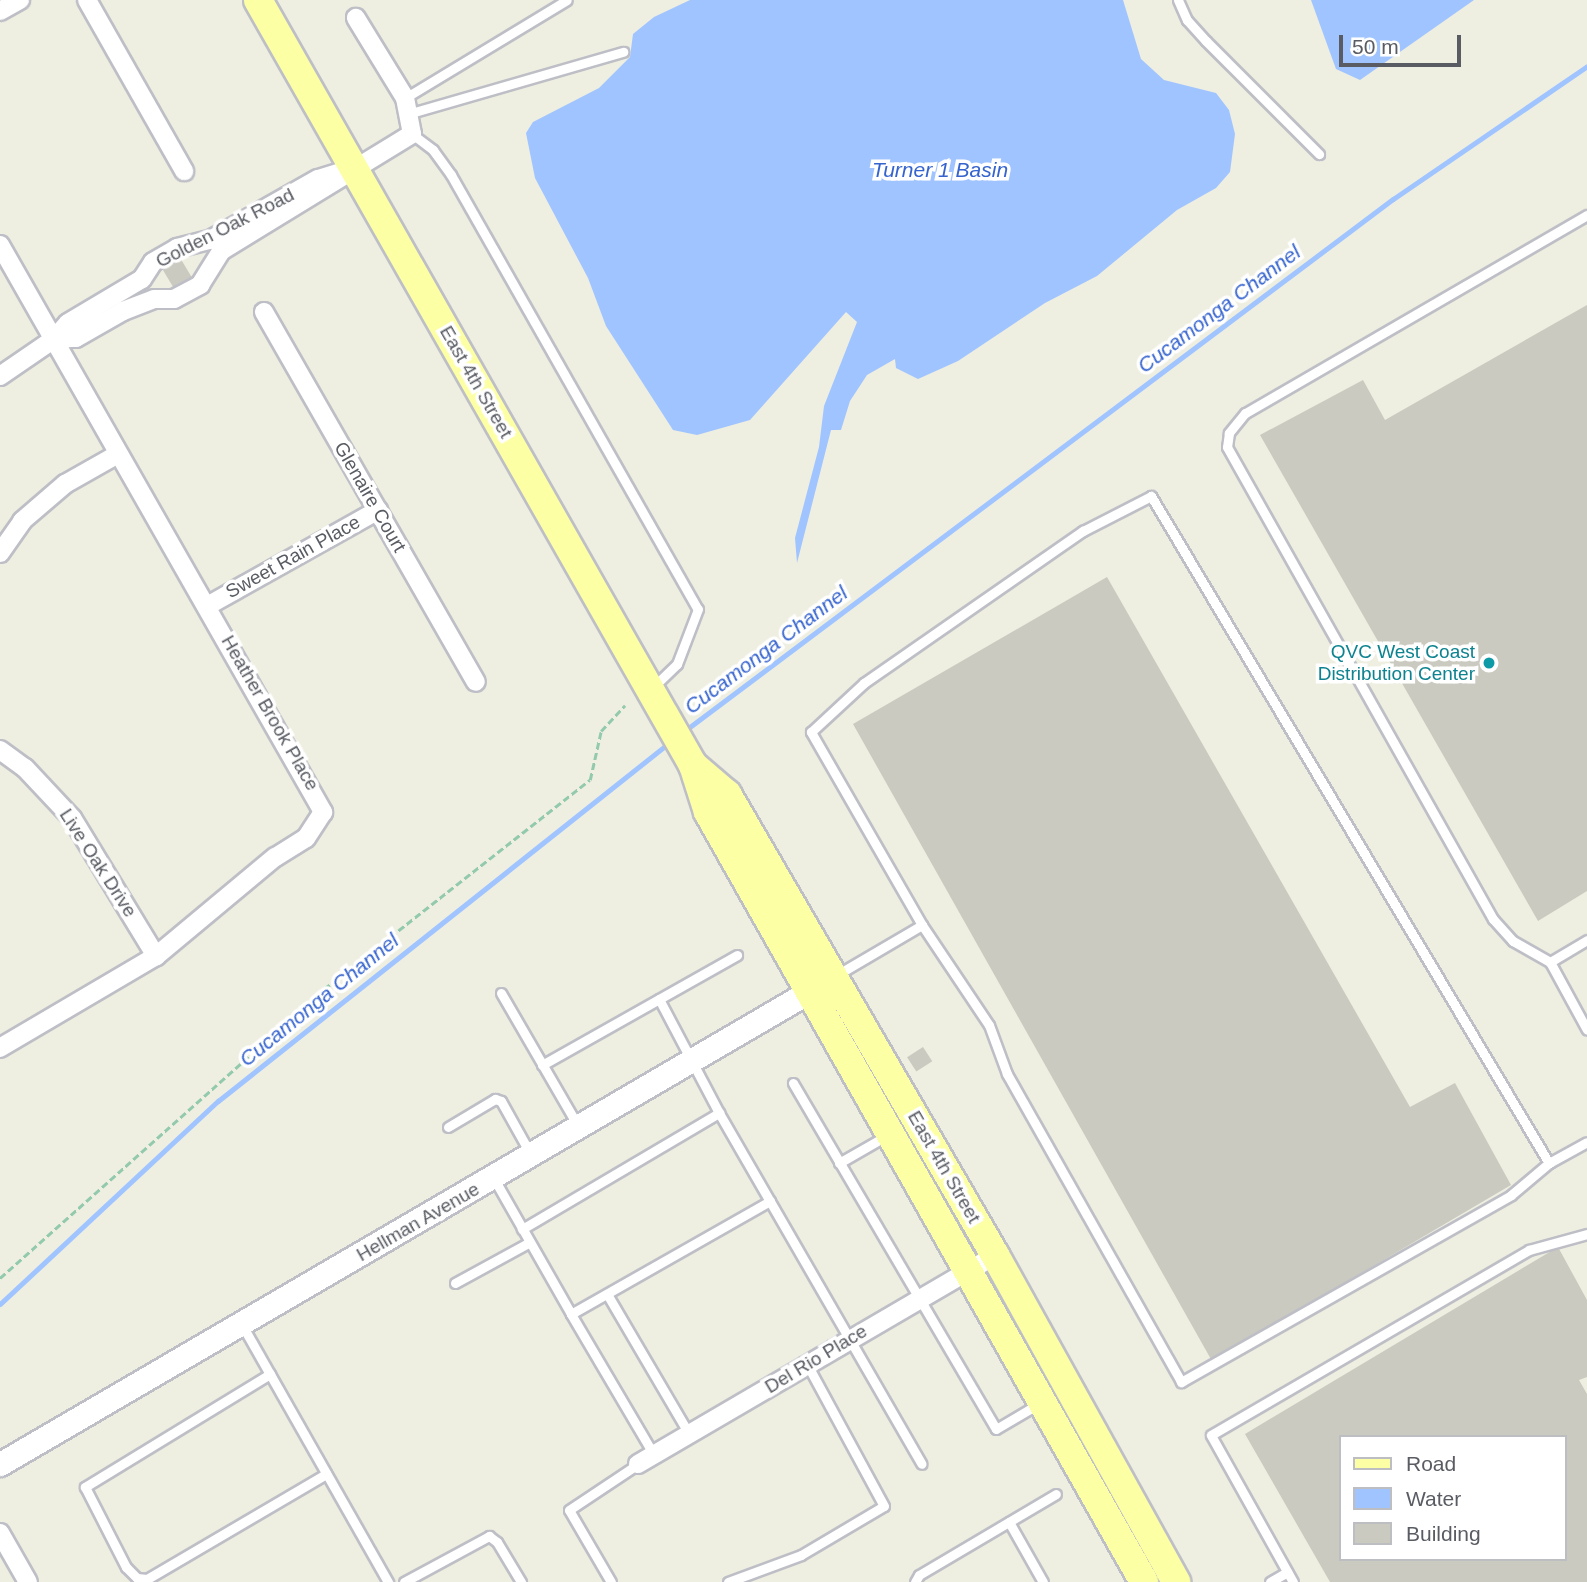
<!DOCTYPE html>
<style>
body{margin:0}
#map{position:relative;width:1587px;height:1582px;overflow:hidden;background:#eeeee1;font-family:Arial,sans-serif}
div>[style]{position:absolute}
.water>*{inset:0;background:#a0c4ff}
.stream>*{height:5px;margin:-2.5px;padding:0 2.5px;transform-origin:2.5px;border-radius:2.5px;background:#a0c4ff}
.building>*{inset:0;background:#cbcac0;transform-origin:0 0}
.path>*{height:2.5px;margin-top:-1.25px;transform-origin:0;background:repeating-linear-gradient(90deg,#93caad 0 7px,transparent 0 10.5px)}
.roads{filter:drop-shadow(2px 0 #bebfc6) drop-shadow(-2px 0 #bebfc6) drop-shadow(0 2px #bebfc6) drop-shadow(0 -2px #bebfc6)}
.service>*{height:9px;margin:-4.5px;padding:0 4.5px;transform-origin:4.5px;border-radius:4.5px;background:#fff}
.minor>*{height:18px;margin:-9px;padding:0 9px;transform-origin:9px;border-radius:9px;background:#fff}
.tertiary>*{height:23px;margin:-11.5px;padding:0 11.5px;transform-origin:11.5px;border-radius:11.5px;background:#fff}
.primary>*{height:28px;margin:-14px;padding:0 14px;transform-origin:14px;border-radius:14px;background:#fdffa5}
.dots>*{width:19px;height:19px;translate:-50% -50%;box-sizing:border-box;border:4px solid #fff;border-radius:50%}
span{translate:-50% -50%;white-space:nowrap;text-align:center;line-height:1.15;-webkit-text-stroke:7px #fff;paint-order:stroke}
.street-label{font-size:19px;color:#595c63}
.culture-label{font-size:19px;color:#0d838f}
.right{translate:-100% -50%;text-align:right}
.water-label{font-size:21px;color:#3664ce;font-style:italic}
.legend{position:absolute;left:1339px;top:1435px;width:228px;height:126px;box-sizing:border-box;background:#fff;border:2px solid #bdbec1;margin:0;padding:9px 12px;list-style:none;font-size:21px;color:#595c63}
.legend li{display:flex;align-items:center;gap:14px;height:35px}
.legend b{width:35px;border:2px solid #bdbec1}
.scale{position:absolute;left:1339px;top:35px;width:122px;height:32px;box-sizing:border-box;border:4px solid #595c63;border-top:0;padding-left:9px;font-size:21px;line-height:24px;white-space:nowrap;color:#595c63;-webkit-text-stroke:5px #fff;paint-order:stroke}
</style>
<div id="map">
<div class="water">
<i style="clip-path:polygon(690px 0,1123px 0,1141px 59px,1164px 80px,1216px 93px,1229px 110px,1235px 134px,1230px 172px,1216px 188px,1177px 210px,1097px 276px,1045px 303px,958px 361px,918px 379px,896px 368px,895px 359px,867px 375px,850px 401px,841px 430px,831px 430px,797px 563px,795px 538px,819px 447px,824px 406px,857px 322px,846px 312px,750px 420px,697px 435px,673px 430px,606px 326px,588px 278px,535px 178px,526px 133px,533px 122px,599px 88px,630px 57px,633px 34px,654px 17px)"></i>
<i style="clip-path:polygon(1311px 0,1474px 0,1360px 80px,1336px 69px)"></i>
</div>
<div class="stream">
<i style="left:683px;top:732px;width:888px;rotate:-36.9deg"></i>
<i style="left:1393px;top:199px;width:235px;rotate:-34.4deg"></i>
<i style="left:0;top:1304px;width:298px;rotate:-43deg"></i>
<i style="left:218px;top:1101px;width:577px;rotate:-38.46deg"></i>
</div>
<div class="building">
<i style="left:179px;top:256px;width:27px;height:21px;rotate:59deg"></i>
<i style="clip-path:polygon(1587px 305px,1587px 891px,1538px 921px,1260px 435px,1363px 380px,1385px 420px)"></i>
<i style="clip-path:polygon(1107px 577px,1410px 1107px,1455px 1083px,1511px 1185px,1212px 1361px,853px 724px)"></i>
<i style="left:923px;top:1047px;width:17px;height:19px;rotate:57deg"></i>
<i style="clip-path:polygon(evenodd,1558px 1247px,1587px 1300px,1587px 1377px,1579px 1380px,1587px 1394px,1587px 1582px,1330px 1582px,1245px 1434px,1558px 1247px,1340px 1437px,1564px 1437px,1564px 1559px,1340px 1559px,1340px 1437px)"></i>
</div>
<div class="path">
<i style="left:0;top:1278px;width:434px;rotate:-41.7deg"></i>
<i style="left:324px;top:989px;width:338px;rotate:-38.2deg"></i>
<i style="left:590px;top:780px;width:50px;rotate:-77.3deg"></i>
<i style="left:601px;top:731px;width:35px;rotate:-47deg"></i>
</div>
<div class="roads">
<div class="service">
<i style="left:1178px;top:0;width:22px;rotate:66deg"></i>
<i style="left:1187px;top:20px;width:28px;rotate:48deg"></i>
<i style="left:1206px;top:41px;width:160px;rotate:45deg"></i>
<i style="left:405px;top:98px;width:189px;rotate:-31.2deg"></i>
<i style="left:411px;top:113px;width:221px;rotate:-16.1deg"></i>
<i style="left:412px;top:134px;width:26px;rotate:37deg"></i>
<i style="left:433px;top:150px;width:31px;rotate:54deg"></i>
<i style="left:451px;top:175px;width:499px;rotate:60.4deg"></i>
<i style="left:698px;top:609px;width:59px;rotate:110.9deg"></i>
<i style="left:677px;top:664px;width:35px;rotate:136deg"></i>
<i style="left:1587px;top:215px;width:395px;rotate:149.9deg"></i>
<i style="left:1245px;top:413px;width:26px;rotate:129deg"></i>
<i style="left:1229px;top:433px;width:14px;rotate:98deg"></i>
<i style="left:1227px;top:447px;width:542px;rotate:60.6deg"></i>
<i style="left:1493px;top:919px;width:30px;rotate:48deg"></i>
<i style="left:1513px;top:941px;width:43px;rotate:29.6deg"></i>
<i style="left:1550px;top:962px;width:77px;rotate:61.4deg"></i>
<i style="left:922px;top:925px;width:223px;rotate:-119.9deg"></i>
<i style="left:811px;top:732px;width:72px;rotate:-42.8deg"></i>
<i style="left:864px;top:683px;width:267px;rotate:-34.8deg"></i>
<i style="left:1083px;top:531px;width:76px;rotate:-27.2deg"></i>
<i style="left:1151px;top:496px;width:777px;rotate:59.18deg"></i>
<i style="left:1550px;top:962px;width:43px;rotate:-30.7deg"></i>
<i style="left:835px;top:976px;width:101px;rotate:-30.4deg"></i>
<i style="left:922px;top:925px;width:120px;rotate:56.2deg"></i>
<i style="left:989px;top:1025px;width:52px;rotate:69.8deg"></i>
<i style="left:1007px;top:1074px;width:354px;rotate:60.5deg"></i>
<i style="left:1181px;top:1382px;width:379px;rotate:-29.5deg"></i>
<i style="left:1511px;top:1195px;width:50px;rotate:-40.1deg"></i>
<i style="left:1549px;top:1163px;width:43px;rotate:-28.9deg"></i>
<i style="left:501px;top:993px;width:151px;rotate:59.9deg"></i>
<i style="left:659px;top:999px;width:129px;rotate:62.2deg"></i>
<i style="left:719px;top:1113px;width:405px;rotate:60deg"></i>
<i style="left:542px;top:1065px;width:224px;rotate:-29.4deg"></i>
<i style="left:793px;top:1083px;width:401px;rotate:59.6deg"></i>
<i style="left:996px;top:1429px;width:51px;rotate:-30.6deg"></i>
<i style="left:448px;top:1127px;width:55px;rotate:-30.8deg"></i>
<i style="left:495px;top:1099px;width:6px;rotate:18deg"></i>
<i style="left:501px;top:1101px;width:60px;rotate:60.9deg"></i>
<i style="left:839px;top:1163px;width:54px;rotate:-29.9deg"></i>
<i style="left:493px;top:1177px;width:158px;rotate:60.3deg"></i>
<i style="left:522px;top:1229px;width:229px;rotate:-30.5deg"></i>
<i style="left:455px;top:1283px;width:85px;rotate:-28.7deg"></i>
<i style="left:607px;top:1294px;width:162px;rotate:59.6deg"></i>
<i style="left:242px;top:1325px;width:296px;rotate:60.4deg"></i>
<i style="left:270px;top:1374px;width:217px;rotate:148.6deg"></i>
<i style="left:85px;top:1487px;width:90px;rotate:62.9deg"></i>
<i style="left:126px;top:1567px;width:16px;rotate:45deg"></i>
<i style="left:137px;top:1578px;width:10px;rotate:6deg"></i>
<i style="left:147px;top:1579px;width:208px;rotate:-30.4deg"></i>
<i style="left:654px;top:1455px;width:164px;rotate:-120.5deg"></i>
<i style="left:571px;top:1314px;width:229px;rotate:-29.6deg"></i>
<i style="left:1009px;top:1522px;width:69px;rotate:60.5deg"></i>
<i style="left:404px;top:1582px;width:97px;rotate:-28.4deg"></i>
<i style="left:489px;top:1536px;width:10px;rotate:37deg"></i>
<i style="left:497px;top:1542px;width:47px;rotate:59deg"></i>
<i style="left:611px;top:1582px;width:83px;rotate:-120.3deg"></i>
<i style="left:569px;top:1510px;width:83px;rotate:-33.7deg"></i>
<i style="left:728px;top:1582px;width:78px;rotate:-20.3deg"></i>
<i style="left:801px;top:1555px;width:96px;rotate:-30.6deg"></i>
<i style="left:884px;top:1506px;width:162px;rotate:-118.5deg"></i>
<i style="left:915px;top:1582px;width:8px;rotate:-60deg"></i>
<i style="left:919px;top:1575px;width:159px;rotate:-30.6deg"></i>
<i style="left:1270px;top:1582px;width:20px;rotate:-30deg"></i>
<i style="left:1293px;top:1582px;width:168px;rotate:-119.2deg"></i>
<i style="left:1211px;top:1435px;width:368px;rotate:-30.2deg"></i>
<i style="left:1529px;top:1250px;width:60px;rotate:-15.4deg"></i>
</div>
<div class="minor">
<i style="left:87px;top:0;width:197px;rotate:60.4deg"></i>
<i style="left:0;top:11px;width:23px;rotate:-29deg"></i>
<i style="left:0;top:245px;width:653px;rotate:60.33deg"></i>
<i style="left:323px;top:812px;width:31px;rotate:123deg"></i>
<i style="left:306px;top:838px;width:36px;rotate:148deg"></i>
<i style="left:275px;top:857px;width:155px;rotate:140.2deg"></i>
<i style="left:156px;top:956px;width:181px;rotate:149.5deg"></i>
<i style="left:264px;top:312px;width:426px;rotate:60.2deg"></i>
<i style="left:54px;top:339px;width:22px;rotate:-3deg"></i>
<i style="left:76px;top:338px;width:54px;rotate:-29.9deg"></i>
<i style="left:123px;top:311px;width:33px;rotate:-21deg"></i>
<i style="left:154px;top:299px;width:20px"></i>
<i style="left:174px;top:299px;width:30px;rotate:-28deg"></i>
<i style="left:200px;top:285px;width:40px;rotate:-58deg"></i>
<i style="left:221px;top:251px;width:224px;rotate:-31.5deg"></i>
<i style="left:412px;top:134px;width:37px;rotate:-101deg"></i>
<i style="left:405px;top:98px;width:94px;rotate:-121.5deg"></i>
<i style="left:0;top:376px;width:65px;rotate:-34.4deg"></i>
<i style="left:54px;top:339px;width:21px;rotate:-49deg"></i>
<i style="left:68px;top:323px;width:86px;rotate:-30.7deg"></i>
<i style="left:142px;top:279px;width:20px;rotate:-57deg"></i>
<i style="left:153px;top:262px;width:28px;rotate:-30deg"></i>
<i style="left:177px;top:248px;width:34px;rotate:-14deg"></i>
<i style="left:210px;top:240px;width:124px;rotate:-29.5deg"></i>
<i style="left:318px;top:179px;width:27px;rotate:-17deg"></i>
<i style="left:0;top:553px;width:39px;rotate:-55deg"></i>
<i style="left:22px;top:521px;width:57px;rotate:-40.7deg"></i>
<i style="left:65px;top:484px;width:61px;rotate:-29.5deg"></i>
<i style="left:209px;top:605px;width:194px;rotate:-29.3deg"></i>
<i style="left:0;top:750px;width:31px;rotate:36deg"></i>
<i style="left:25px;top:768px;width:69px;rotate:46.8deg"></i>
<i style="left:72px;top:818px;width:162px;rotate:58.7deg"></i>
<i style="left:638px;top:1464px;width:414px;rotate:-30.3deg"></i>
<i style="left:0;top:1533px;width:56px;rotate:60.3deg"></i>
</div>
<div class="tertiary">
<i style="left:0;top:1464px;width:952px;rotate:-30.28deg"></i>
</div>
<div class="primary">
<i style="left:258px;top:0;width:880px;rotate:60.38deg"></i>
<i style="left:693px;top:765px;width:49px;rotate:72.3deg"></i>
<i style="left:708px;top:812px;width:885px;rotate:60.48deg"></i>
<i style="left:693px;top:765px;width:45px;rotate:40.5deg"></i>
<i style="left:727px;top:794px;width:533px;rotate:59.83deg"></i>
<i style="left:995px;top:1255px;width:374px;rotate:61deg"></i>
</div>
</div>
<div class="dots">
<i style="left:1489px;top:663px;background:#0f9aa8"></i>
</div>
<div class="street-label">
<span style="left:225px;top:228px;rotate:-27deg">Golden Oak Road</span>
<span style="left:476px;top:382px;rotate:60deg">East 4th Street</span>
<span style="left:370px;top:497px;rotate:60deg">Glenaire Court</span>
<span style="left:293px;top:557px;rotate:-29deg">Sweet Rain Place</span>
<span style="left:270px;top:713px;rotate:60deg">Heather Brook Place</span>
<span style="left:98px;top:863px;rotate:57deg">Live Oak Drive</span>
<span style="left:944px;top:1167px;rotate:60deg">East 4th Street</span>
<span style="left:418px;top:1222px;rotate:-30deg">Hellman Avenue</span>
<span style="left:816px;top:1359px;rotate:-31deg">Del Rio Place</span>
</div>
<div class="culture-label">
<span class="right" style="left:1475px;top:663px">QVC West Coast<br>Distribution Center</span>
</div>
<div class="water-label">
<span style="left:940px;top:170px">Turner 1 Basin</span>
<span style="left:1219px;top:309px;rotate:-37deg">Cucamonga Channel</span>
<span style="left:766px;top:650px;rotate:-37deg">Cucamonga Channel</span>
<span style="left:319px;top:1000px;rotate:-39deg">Cucamonga Channel</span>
</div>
<ul class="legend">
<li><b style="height:9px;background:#fdffa5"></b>Road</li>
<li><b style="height:19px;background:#a0c4ff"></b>Water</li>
<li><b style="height:19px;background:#cbcac0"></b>Building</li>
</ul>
<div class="scale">50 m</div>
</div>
